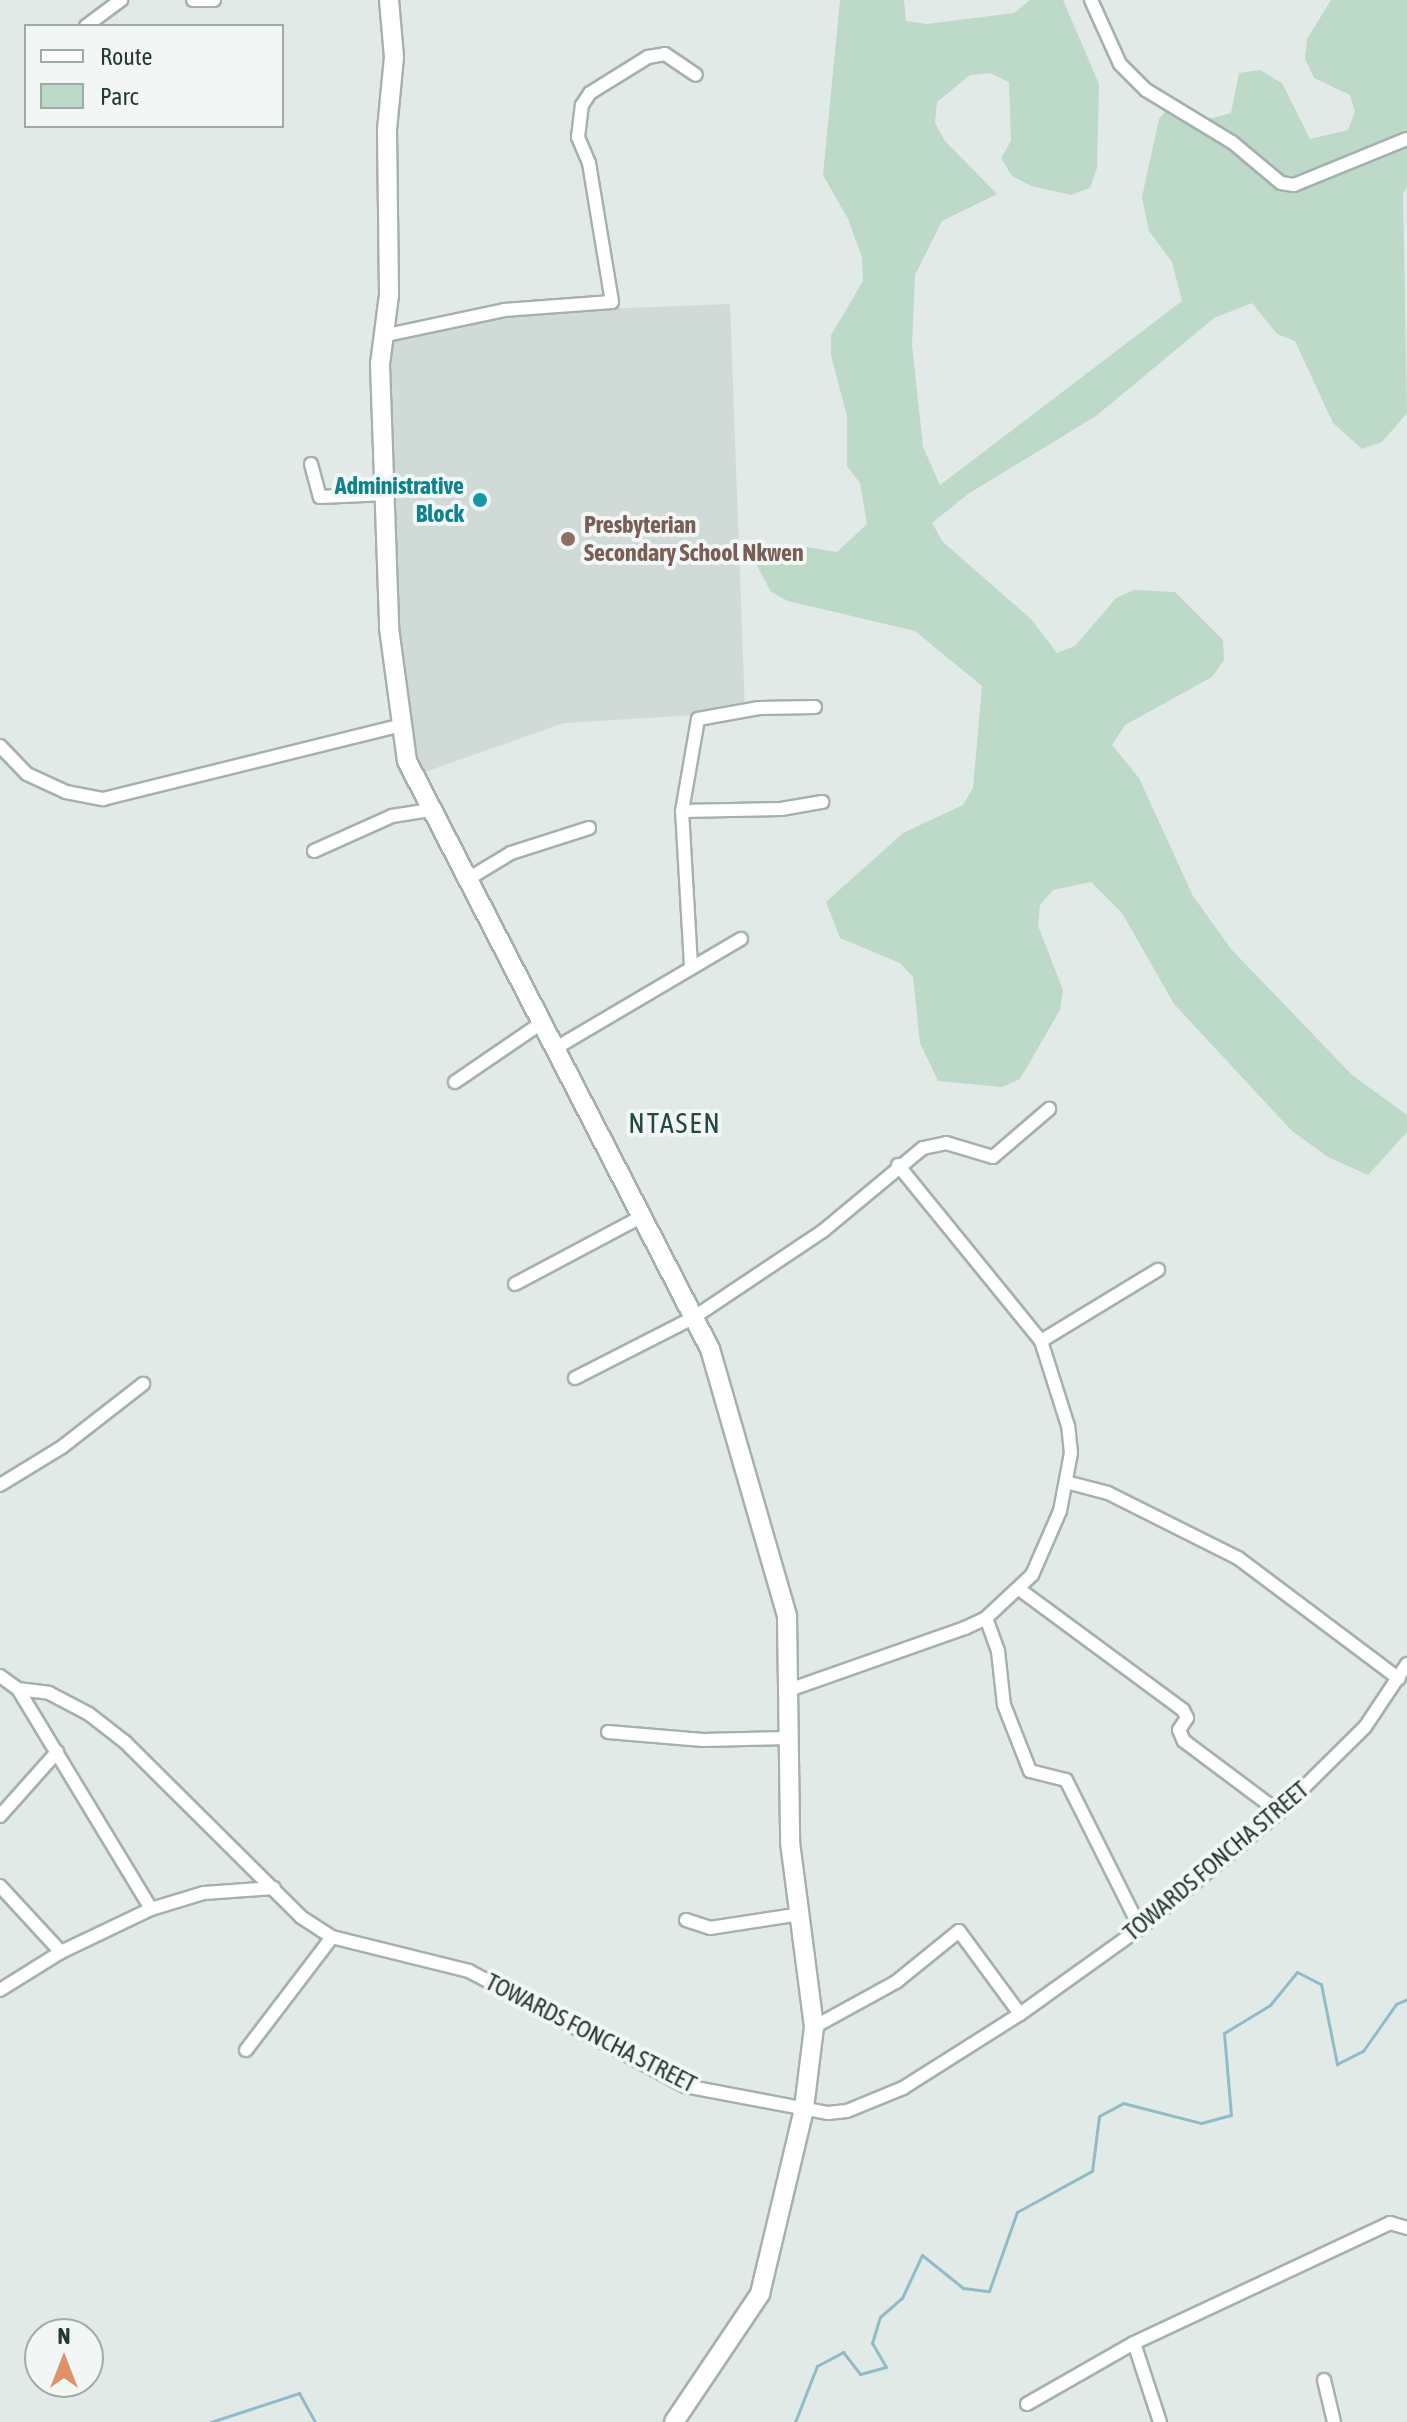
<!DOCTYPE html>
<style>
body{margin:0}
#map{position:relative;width:1407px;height:2422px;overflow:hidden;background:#e2eae7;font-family:"Asap Condensed",sans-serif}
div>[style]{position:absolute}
.built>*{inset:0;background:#d0dad6}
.green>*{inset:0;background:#bdd9c7}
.stream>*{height:3px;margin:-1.5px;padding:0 1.5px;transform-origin:1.5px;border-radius:1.5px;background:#90bcc9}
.roads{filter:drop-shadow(2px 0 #a5b1ae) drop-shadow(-2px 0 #a5b1ae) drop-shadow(0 2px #a5b1ae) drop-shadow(0 -2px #a5b1ae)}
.street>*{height:12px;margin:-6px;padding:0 6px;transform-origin:6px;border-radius:6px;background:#fff}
.secondary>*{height:18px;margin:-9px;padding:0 9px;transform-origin:9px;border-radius:9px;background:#fff}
.dots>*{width:22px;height:22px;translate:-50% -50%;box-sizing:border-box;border:4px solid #f2f7f5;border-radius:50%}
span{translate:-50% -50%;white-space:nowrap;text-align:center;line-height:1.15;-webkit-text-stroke:8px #f2f7f5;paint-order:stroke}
.culture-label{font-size:24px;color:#0d838f;font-weight:700}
.right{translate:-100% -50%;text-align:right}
.education-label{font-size:24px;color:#785e54;font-weight:700}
.left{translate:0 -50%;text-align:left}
.street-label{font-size:24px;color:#243935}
.quarter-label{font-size:28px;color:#224943;letter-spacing:2px}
.legend{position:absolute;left:24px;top:24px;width:260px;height:104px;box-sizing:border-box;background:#f2f7f5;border:2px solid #a0aba8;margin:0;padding:10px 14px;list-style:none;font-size:24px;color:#243935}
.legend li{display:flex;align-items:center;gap:16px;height:40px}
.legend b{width:40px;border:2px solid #a0aba8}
.north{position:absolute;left:24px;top:2318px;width:80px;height:80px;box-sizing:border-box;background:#f2f7f5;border:2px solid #a0aba8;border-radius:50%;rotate:0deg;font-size:22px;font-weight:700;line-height:32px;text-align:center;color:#243935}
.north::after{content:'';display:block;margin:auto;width:28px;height:36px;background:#e29068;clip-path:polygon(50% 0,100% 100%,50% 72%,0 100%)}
</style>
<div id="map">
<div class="built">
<i style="clip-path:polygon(730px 304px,745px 712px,564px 723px,422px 773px,408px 720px,398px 618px,391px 341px,497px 313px)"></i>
</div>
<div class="green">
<i style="clip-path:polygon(840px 0,904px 0,906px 21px,927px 24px,1014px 13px,1030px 0,1063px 0,1099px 84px,1097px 168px,1090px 188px,1071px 195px,1031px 186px,1012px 176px,1001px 158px,1011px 141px,1009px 82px,990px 73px,970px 75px,937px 102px,935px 123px,945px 141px,997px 194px,942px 221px,915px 275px,912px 345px,923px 447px,940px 485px,1182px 301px,1172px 262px,1149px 231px,1142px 197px,1159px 119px,1173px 102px,1209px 119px,1231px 113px,1239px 73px,1260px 70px,1282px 83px,1310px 139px,1348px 130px,1355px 112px,1350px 95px,1314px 78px,1305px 59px,1307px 39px,1331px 0,1407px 0,1407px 187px,1403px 193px,1407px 413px,1382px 442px,1362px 449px,1333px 423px,1295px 341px,1277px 334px,1252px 303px,1214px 318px,1096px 416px,968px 494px,932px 523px,943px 542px,1031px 619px,1057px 653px,1075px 646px,1116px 598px,1134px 590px,1175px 592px,1223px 640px,1224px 660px,1212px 677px,1125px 725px,1112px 745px,1139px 778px,1193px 896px,1231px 949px,1352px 1075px,1407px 1115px,1407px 1132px,1368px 1175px,1328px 1157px,1292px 1131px,1174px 1004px,1122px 913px,1091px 882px,1053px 890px,1040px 905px,1038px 926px,1063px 990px,1060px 1010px,1020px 1079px,1002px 1087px,938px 1081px,920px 1043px,913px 977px,900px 963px,840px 938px,826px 902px,903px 833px,963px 805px,973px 788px,982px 686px,915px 631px,788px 601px,771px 592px,751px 554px,794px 545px,837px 552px,867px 524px,860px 483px,847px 466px,847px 416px,831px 355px,831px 335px,863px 281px,862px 257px,848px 219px,823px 175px)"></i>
</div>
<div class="stream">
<i style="left:211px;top:2422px;width:93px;rotate:-18.2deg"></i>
<i style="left:299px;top:2393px;width:33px;rotate:61deg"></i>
<i style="left:795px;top:2422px;width:60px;rotate:-68.6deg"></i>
<i style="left:817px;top:2366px;width:30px;rotate:-28deg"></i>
<i style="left:843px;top:2352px;width:28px;rotate:52deg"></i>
<i style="left:860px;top:2374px;width:27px;rotate:-15deg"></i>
<i style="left:886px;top:2367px;width:28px;rotate:-120deg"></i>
<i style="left:872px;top:2343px;width:27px;rotate:-73deg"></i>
<i style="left:880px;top:2317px;width:29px;rotate:-41deg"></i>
<i style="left:902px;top:2298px;width:47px;rotate:-65.1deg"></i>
<i style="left:922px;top:2255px;width:53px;rotate:38.8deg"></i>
<i style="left:963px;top:2288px;width:26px;rotate:7deg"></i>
<i style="left:989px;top:2291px;width:84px;rotate:-70.5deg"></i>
<i style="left:1017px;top:2212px;width:85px;rotate:-28.7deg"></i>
<i style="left:1092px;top:2171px;width:55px;rotate:-82.7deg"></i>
<i style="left:1099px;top:2116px;width:27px;rotate:-28deg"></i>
<i style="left:1123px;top:2103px;width:81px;rotate:14.4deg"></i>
<i style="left:1201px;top:2123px;width:31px;rotate:-15deg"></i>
<i style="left:1231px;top:2115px;width:82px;rotate:-94.9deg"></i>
<i style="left:1224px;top:2033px;width:54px;rotate:-31.3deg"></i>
<i style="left:1270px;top:2005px;width:43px;rotate:-50.7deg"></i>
<i style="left:1297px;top:1972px;width:27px;rotate:27deg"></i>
<i style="left:1321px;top:1984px;width:82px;rotate:78.7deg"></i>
<i style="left:1337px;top:2064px;width:29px;rotate:-27deg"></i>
<i style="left:1363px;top:2051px;width:57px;rotate:-54.9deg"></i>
<i style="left:1396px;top:2004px;width:12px;rotate:-24deg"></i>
</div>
<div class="roads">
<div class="street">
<i style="left:193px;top:0;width:21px"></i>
<i style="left:1091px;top:0;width:70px;rotate:65.6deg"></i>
<i style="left:1120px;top:64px;width:37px;rotate:45deg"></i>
<i style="left:1146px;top:90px;width:100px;rotate:31.2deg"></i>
<i style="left:1232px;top:142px;width:64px;rotate:39.9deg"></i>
<i style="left:1281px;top:183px;width:13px;rotate:9deg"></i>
<i style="left:1294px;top:185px;width:122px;rotate:-22.2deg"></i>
<i style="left:86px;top:26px;width:44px;rotate:-36.6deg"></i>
<i style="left:382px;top:336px;width:125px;rotate:-12deg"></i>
<i style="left:504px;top:310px;width:108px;rotate:-4.2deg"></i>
<i style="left:612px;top:302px;width:141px;rotate:-99.4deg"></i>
<i style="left:589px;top:163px;width:28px;rotate:-113deg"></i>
<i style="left:578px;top:137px;width:32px;rotate:-83deg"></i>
<i style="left:582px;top:105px;width:14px;rotate:-56deg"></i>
<i style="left:590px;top:93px;width:68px;rotate:-31.8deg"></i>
<i style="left:648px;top:57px;width:17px;rotate:-10deg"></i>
<i style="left:665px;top:54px;width:37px;rotate:34deg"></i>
<i style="left:311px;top:464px;width:34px;rotate:75deg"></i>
<i style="left:320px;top:497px;width:67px;rotate:-2.6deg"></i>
<i style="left:0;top:746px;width:39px;rotate:46deg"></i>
<i style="left:27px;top:774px;width:43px;rotate:24.8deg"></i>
<i style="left:66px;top:792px;width:38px;rotate:11deg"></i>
<i style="left:103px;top:799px;width:305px;rotate:-13.9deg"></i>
<i style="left:682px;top:811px;width:93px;rotate:-80.1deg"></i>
<i style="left:698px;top:719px;width:62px;rotate:-10.2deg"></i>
<i style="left:759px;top:708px;width:56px;rotate:-1deg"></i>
<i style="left:314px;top:851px;width:85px;rotate:-24.2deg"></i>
<i style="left:392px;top:816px;width:37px;rotate:-9deg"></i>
<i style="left:468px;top:879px;width:50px;rotate:-31.2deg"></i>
<i style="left:511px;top:853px;width:82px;rotate:-17.8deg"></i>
<i style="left:691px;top:966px;width:155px;rotate:-93.3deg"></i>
<i style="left:682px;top:811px;width:99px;rotate:-1.2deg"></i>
<i style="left:781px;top:809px;width:42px;rotate:-9.7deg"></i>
<i style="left:554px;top:1049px;width:217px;rotate:-30.5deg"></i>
<i style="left:455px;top:1082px;width:107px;rotate:-34.3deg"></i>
<i style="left:898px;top:1165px;width:227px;rotate:50.9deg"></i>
<i style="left:515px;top:1284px;width:143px;rotate:-28deg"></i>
<i style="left:575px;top:1378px;width:132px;rotate:-27deg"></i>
<i style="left:693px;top:1318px;width:156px;rotate:-33.8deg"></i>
<i style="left:823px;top:1231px;width:130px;rotate:-39.7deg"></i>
<i style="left:923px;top:1148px;width:24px;rotate:-12deg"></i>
<i style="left:946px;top:1143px;width:49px;rotate:16.6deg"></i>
<i style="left:993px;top:1157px;width:74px;rotate:-40.6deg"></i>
<i style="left:1066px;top:1482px;width:43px;rotate:14.7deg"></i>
<i style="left:1108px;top:1493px;width:145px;rotate:26.6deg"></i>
<i style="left:1238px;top:1558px;width:201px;rotate:36.9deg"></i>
<i style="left:0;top:1485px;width:73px;rotate:-31.5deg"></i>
<i style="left:62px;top:1447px;width:103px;rotate:-37.9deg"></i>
<i style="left:1019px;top:1589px;width:204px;rotate:36.4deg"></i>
<i style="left:1183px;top:1710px;width:9px;rotate:63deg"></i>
<i style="left:1187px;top:1718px;width:14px;rotate:124deg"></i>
<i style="left:1179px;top:1730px;width:12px;rotate:66deg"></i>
<i style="left:1184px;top:1741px;width:119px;rotate:36.8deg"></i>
<i style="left:986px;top:1618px;width:35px;rotate:70deg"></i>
<i style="left:998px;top:1651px;width:54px;rotate:83.7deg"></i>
<i style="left:1004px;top:1705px;width:71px;rotate:68.5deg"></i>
<i style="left:1030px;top:1771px;width:37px;rotate:14deg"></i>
<i style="left:1066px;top:1780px;width:165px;rotate:63.4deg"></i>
<i style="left:0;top:1676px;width:22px;rotate:36deg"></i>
<i style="left:18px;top:1689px;width:31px;rotate:7deg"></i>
<i style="left:49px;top:1693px;width:45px;rotate:27.7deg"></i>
<i style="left:89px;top:1714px;width:46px;rotate:37.9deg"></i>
<i style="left:125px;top:1742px;width:248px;rotate:44.8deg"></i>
<i style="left:301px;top:1917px;width:37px;rotate:33deg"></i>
<i style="left:332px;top:1937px;width:141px;rotate:13.9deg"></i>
<i style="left:469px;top:1971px;width:245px;rotate:28deg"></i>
<i style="left:685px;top:2086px;width:146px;rotate:10.7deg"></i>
<i style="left:828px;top:2113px;width:19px;rotate:-6deg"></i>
<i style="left:847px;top:2111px;width:61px;rotate:-22.3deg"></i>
<i style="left:903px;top:2088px;width:138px;rotate:-32.3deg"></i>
<i style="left:1020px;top:2014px;width:148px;rotate:-35.6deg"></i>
<i style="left:1140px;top:1928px;width:181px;rotate:-39.8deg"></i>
<i style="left:1279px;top:1812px;width:121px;rotate:-44.7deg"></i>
<i style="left:1365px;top:1727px;width:76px;rotate:-56.3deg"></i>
<i style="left:18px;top:1689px;width:257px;rotate:58.8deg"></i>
<i style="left:786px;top:1691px;width:190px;rotate:-19.4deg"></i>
<i style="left:965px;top:1628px;width:23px;rotate:-25deg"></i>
<i style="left:986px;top:1618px;width:63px;rotate:-43.1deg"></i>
<i style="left:1032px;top:1575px;width:70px;rotate:-66.4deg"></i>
<i style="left:1060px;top:1511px;width:59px;rotate:-79.3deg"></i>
<i style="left:1071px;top:1453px;width:27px;rotate:-96deg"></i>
<i style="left:1068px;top:1426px;width:89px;rotate:-107.6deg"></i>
<i style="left:1041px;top:1341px;width:137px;rotate:-31.3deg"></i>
<i style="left:608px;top:1732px;width:95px;rotate:4.8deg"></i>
<i style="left:703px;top:1740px;width:84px;rotate:-1.4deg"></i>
<i style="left:0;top:1816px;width:86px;rotate:-48.3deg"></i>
<i style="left:0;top:1886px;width:90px;rotate:47.3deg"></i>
<i style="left:686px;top:1920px;width:25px;rotate:18deg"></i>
<i style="left:710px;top:1928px;width:91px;rotate:-8.8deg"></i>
<i style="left:0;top:1990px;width:72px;rotate:-31.9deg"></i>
<i style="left:61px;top:1952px;width:100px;rotate:-25.5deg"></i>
<i style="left:151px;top:1909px;width:55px;rotate:-16.8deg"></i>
<i style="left:204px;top:1893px;width:70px;rotate:-4.1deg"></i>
<i style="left:814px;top:2027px;width:94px;rotate:-28.8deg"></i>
<i style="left:896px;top:1982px;width:81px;rotate:-39deg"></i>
<i style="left:959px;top:1931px;width:103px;rotate:53.7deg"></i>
<i style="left:246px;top:2050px;width:142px;rotate:-52.7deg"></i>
<i style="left:1134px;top:2343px;width:83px;rotate:71.8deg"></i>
<i style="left:1324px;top:2380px;width:43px;rotate:76.6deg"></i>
<i style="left:1027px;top:2404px;width:123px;rotate:-29.7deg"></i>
<i style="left:1134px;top:2343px;width:283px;rotate:-25.1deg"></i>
<i style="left:1390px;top:2223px;width:18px;rotate:16deg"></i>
</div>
<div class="secondary">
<i style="left:389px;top:0;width:57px;rotate:85deg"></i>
<i style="left:394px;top:57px;width:73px;rotate:95.5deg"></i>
<i style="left:387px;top:130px;width:165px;rotate:89.3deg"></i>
<i style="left:389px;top:295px;width:70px;rotate:97.4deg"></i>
<i style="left:380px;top:364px;width:264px;rotate:88deg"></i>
<i style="left:389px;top:628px;width:134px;rotate:82.3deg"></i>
<i style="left:407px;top:761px;width:661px;rotate:62.74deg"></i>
<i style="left:710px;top:1349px;width:278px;rotate:73.9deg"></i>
<i style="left:787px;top:1616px;width:226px;rotate:89.2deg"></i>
<i style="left:790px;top:1842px;width:187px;rotate:82.6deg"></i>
<i style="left:814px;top:2027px;width:83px;rotate:97deg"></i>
<i style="left:804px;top:2109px;width:190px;rotate:103.4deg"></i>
<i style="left:760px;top:2294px;width:154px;rotate:123.9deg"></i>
</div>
</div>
<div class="dots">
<i style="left:480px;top:500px;background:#0f9aa8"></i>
<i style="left:568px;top:539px;background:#8d6e63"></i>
</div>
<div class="culture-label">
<span class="right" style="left:464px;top:500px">Administrative<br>Block</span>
</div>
<div class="education-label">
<span class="left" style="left:584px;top:539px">Presbyterian<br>Secondary School Nkwen</span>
</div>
<div class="street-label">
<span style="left:1216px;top:1861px;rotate:-40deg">TOWARDS FONCHA STREET</span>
<span style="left:591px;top:2033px;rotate:27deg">TOWARDS FONCHA STREET</span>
</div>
<div class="quarter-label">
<span style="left:675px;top:1123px">NTASEN</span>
</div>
<ul class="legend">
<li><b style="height:10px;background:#fff"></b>Route</li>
<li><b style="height:22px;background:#bdd9c7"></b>Parc</li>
</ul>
<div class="north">N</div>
</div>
